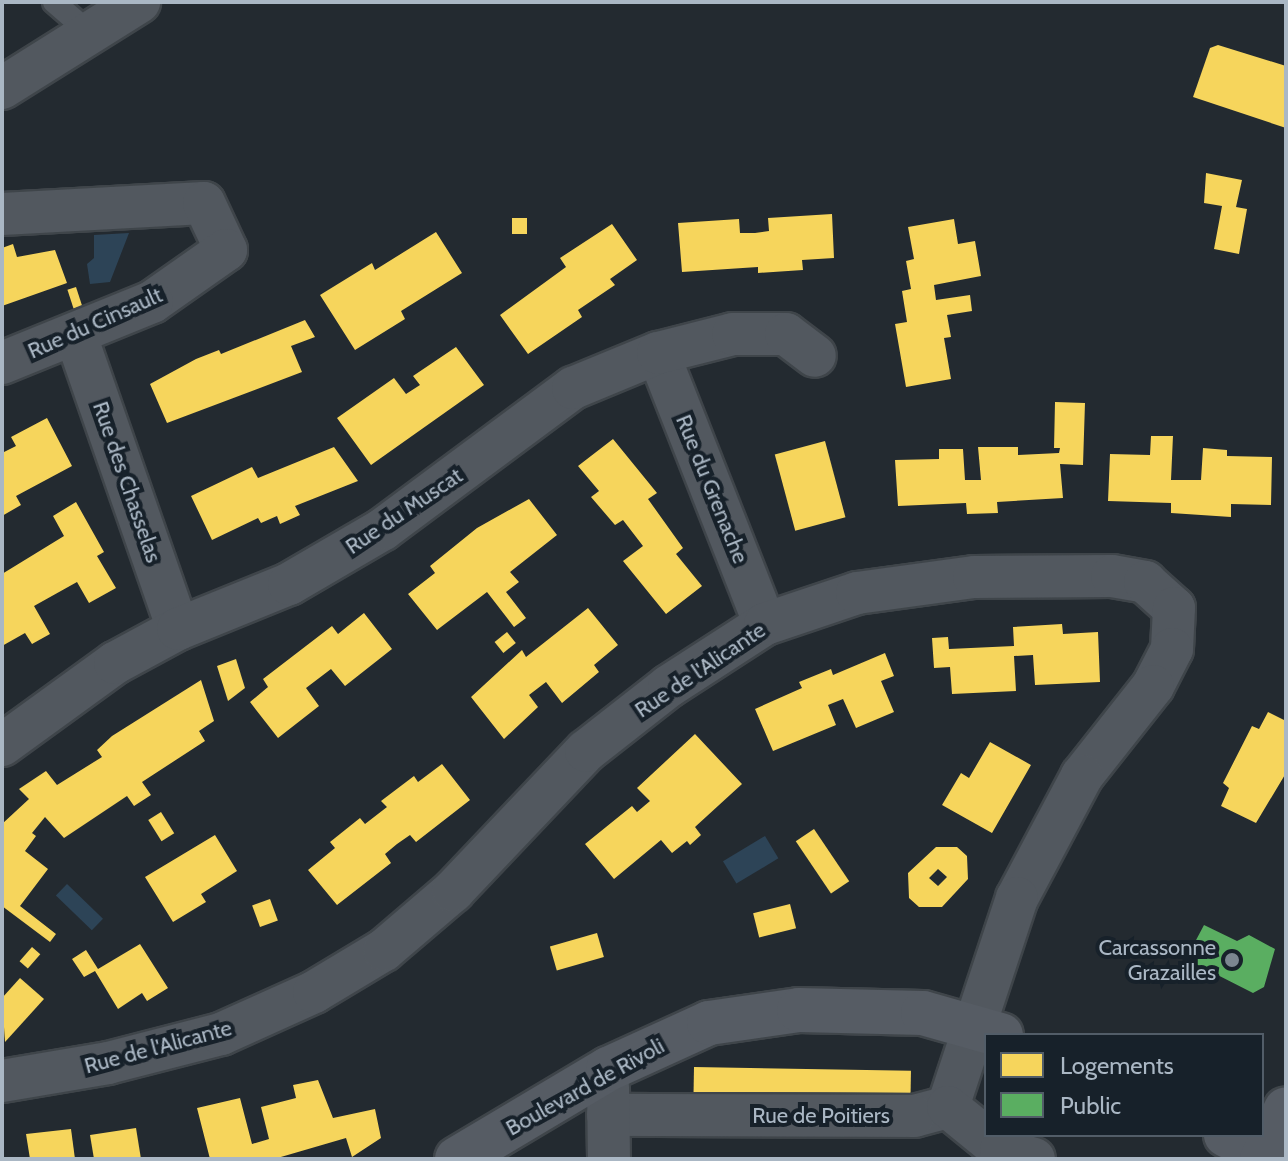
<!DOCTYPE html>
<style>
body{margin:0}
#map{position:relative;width:1288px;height:1161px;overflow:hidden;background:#232a30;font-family:Cabin,sans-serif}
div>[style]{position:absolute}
.water>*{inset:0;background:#2d4457;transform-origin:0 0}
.homes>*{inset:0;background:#f6d55c;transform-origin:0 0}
.public>*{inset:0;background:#5aae61}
.roads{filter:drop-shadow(2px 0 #3f454a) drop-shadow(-2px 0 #3f454a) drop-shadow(0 2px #3f454a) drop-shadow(0 -2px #3f454a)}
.lane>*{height:22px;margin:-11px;padding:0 11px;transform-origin:11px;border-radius:11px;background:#52585f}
.street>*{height:42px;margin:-21px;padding:0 21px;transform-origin:21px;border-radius:21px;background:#52585f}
.secondary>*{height:44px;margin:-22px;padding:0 22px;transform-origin:22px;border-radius:22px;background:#565c64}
.dots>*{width:22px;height:22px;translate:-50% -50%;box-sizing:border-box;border:4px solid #17212a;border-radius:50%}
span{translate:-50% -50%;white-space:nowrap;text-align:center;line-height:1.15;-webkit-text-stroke:8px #17212a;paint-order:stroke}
.street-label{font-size:22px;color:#aab7c4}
.poi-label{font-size:22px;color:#aab7c4}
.right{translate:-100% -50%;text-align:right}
.frame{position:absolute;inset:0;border:4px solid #aab7c4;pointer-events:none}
.legend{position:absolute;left:984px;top:1033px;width:280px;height:104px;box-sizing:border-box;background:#17212a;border:2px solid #525d68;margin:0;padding:10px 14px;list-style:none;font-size:24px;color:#aab7c4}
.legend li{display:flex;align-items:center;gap:16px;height:40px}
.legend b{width:40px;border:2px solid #525d68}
</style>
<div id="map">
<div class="water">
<i style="clip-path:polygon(129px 233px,110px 282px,90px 284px,87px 264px,94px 258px,94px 235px)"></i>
<i style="left:765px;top:836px;width:26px;height:49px;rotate:59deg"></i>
<i style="left:67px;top:884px;width:50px;height:16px;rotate:44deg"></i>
</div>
<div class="homes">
<i style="clip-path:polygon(1218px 45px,1286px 66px,1286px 128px,1193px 97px,1210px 48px)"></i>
<i style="clip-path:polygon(1206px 173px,1242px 180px,1236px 207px,1247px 209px,1239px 254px,1214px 249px,1222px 206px,1204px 203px)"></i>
<i style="clip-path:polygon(832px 214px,834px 258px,802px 260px,803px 270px,758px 273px,758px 267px,682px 272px,678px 223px,739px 219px,740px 233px,755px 233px,769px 231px,768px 218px)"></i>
<i style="left:512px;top:218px;width:15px;height:16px"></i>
<i style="clip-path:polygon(954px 219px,958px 244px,975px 241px,981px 276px,934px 285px,936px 300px,970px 295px,972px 311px,947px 315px,951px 337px,944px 338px,951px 379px,906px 387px,895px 324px,907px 322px,902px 291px,911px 289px,906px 261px,914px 259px,908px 227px)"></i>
<i style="clip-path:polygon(612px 224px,637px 260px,610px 279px,615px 285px,578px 310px,582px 317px,528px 354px,500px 315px,566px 267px,560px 258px)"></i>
<i style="clip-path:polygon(436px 232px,462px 273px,401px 311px,405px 319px,355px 350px,320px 295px,372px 263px,375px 270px)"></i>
<i style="clip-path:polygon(13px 244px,17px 257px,55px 250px,67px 283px,2px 306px,2px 248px)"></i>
<i style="left:76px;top:287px;width:20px;height:9px;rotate:72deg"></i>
<i style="clip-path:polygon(305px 320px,315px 337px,291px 346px,302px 372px,167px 423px,150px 384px,196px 359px,219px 350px,221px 354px)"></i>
<i style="clip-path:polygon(456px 347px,484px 385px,371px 465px,337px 418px,394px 378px,406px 394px,420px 385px,413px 376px)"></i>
<i style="clip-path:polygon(1055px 402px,1085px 403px,1083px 465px,1060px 464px,1063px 498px,997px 502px,998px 513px,967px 514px,966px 503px,898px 506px,895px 460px,939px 459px,939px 449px,963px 449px,965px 480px,981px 480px,978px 447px,1018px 447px,1018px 455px,1059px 453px,1060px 448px,1054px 448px)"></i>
<i style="clip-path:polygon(47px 418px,72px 466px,16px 496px,21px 505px,2px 516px,2px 453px,16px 446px,11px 437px)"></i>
<i style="clip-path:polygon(1151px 436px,1173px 436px,1171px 480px,1201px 480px,1203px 448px,1227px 450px,1227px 456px,1272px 457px,1271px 505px,1231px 504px,1231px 517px,1171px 513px,1171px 503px,1108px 501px,1110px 454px,1150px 455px)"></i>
<i style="clip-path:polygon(613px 439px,657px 493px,648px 499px,683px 548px,676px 554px,702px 586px,666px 614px,623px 561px,643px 546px,623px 520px,615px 525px,591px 497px,599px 491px,578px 466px)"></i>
<i style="left:825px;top:441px;width:79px;height:52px;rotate:75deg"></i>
<i style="clip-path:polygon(334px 447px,358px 481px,295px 506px,300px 515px,280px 524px,277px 516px,261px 523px,258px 518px,212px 540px,191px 496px,252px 467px,258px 478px)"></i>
<i style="clip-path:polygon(529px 499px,557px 535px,510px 572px,519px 582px,506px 592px,526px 618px,514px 627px,487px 592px,437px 630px,408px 594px,435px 573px,430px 566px,477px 528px)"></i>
<i style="clip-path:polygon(76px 502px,104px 552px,97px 556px,116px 588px,89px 603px,77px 582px,34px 606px,50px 634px,32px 644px,25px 633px,2px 646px,2px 574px,64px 536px,53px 516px)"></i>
<i style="clip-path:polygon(588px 608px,618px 645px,594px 665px,599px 672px,562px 703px,546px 682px,529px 695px,538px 707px,504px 739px,471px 697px,522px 650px,526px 657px)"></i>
<i style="clip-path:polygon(364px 613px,392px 649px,345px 686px,331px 669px,306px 688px,319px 706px,278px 738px,250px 702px,268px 687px,263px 679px,332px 626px,338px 634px)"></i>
<i style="clip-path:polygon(1062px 624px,1063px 634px,1098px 632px,1100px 682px,1035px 685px,1033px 655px,1014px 656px,1016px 691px,952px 694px,950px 667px,934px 668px,932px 638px,948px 637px,949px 649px,1014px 646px,1013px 627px)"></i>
<i style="left:507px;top:632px;width:14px;height:16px;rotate:51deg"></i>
<i style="clip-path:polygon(885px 653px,894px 676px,881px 681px,894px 712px,856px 728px,843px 699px,828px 705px,836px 725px,773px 751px,755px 709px,802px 688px,799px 682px,831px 669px,833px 675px)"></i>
<i style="clip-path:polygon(236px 659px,245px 688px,228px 701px,217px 666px)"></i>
<i style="clip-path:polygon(201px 680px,214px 721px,199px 731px,205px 741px,142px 782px,151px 795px,134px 806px,127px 796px,64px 838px,45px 817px,32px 833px,36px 836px,25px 851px,48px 869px,20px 906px,56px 934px,50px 942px,2px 906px,2px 824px,29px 799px,19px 789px,46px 771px,57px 785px,102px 757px,97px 750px,112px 736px)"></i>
<i style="clip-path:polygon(1268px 712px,1286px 721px,1286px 773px,1256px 823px,1221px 806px,1229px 788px,1223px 783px,1252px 726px,1259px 729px)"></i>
<i style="clip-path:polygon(695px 734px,742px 784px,695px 827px,701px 835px,690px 845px,687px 841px,672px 853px,661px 840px,614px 879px,585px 844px,632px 806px,637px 812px,650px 801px,637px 788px)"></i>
<i style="clip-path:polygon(990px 742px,1031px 765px,992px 833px,942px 805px,961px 773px,969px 778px)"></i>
<i style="clip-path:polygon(442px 764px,470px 800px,416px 842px,410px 835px,397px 844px,385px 854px,391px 863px,337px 905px,308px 870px,335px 848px,330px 842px,360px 818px,365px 824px,387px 807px,381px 801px,414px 776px,418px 782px)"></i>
<i style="left:161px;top:812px;width:25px;height:15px;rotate:58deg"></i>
<i style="left:814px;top:829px;width:63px;height:22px;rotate:56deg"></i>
<i style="clip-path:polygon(215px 835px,237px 871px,201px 894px,206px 902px,173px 922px,145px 877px)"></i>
<i style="clip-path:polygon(evenodd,936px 847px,957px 847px,967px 856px,968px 879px,942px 907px,919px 907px,909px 898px,908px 873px,936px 847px,938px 869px,947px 877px,938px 886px,929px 878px,938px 869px)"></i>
<i style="left:270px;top:899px;width:23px;height:19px;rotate:70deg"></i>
<i style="left:790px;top:904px;width:25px;height:38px;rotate:76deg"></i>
<i style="left:597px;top:933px;width:25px;height:49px;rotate:74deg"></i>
<i style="clip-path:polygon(140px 944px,168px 988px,147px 1001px,142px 993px,118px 1009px,95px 971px,84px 977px,72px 959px,86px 950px,98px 969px)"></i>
<i style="left:32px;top:947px;width:11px;height:19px;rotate:41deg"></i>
<i style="clip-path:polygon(20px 978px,44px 999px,5px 1042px,2px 998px)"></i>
<i style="left:694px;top:1067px;width:217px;height:29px;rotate:1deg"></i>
<i style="clip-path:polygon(318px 1080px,333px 1118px,375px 1109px,381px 1138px,352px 1157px,346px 1138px,274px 1159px,210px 1159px,197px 1108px,240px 1098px,252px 1144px,269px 1139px,261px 1107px,296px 1098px,293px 1085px)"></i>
<i style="clip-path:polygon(136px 1128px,141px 1159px,94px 1159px,90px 1135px)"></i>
<i style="clip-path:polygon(71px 1129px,75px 1159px,30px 1159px,26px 1134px)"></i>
</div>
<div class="public">
<i style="clip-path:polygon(1204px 925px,1237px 941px,1249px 935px,1275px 949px,1264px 987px,1253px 993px,1186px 959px)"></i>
</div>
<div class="roads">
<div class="lane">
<i style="left:54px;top:2px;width:50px;rotate:41deg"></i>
</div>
<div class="street">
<i style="left:2px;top:88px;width:162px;rotate:-32.1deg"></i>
<i style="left:2px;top:214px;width:202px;rotate:-3.1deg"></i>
<i style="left:204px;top:203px;width:52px;rotate:64.9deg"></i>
<i style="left:226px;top:250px;width:90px;rotate:144.9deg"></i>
<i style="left:152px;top:302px;width:162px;rotate:157.9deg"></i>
<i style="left:76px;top:336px;width:310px;rotate:70.8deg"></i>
<i style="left:658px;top:353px;width:291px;rotate:68.5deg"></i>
<i style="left:2px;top:745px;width:140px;rotate:-36deg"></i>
<i style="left:115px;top:663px;width:72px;rotate:-28.4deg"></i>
<i style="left:178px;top:629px;width:120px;rotate:-22.1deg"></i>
<i style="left:289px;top:584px;width:109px;rotate:-30.3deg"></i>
<i style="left:383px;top:529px;width:237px;rotate:-36.6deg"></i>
<i style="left:573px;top:388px;width:92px;rotate:-22.4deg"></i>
<i style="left:658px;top:353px;width:77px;rotate:-14.2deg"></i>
<i style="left:733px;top:334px;width:53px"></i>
<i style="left:786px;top:334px;width:36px;rotate:37deg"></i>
<i style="left:2px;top:1081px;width:108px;rotate:-9.6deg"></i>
<i style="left:108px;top:1063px;width:117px;rotate:-14.4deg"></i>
<i style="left:221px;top:1034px;width:102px;rotate:-24.3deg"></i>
<i style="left:314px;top:992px;width:82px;rotate:-31deg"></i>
<i style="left:384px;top:950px;width:91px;rotate:-40.5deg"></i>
<i style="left:453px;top:891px;width:193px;rotate:-46.5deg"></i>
<i style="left:586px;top:751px;width:105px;rotate:-38.1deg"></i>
<i style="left:669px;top:686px;width:114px;rotate:-32.9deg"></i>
<i style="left:765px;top:624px;width:97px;rotate:-18.6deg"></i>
<i style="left:857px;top:593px;width:118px;rotate:-7.8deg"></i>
<i style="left:974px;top:577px;width:138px;rotate:-0.4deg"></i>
<i style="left:1112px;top:576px;width:34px;rotate:10deg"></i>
<i style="left:1145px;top:582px;width:39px;rotate:42deg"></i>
<i style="left:1174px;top:608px;width:41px;rotate:92.8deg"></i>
<i style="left:1172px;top:649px;width:42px;rotate:117.2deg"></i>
<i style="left:1153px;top:686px;width:115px;rotate:128.3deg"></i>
<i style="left:1082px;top:776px;width:138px;rotate:118deg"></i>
<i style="left:1017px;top:898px;width:220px;rotate:108.3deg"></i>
<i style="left:948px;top:1107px;width:35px;rotate:165deg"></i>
<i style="left:914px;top:1116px;width:306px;rotate:-179.8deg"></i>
<i style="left:608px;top:1087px;width:72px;rotate:89.2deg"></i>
<i style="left:948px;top:1107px;width:68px;rotate:39.1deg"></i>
<i style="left:1001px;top:1150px;width:34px;rotate:15deg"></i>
</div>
<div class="secondary">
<i style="left:1226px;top:1135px;width:53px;rotate:27.1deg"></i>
<i style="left:457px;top:1159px;width:176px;rotate:-30.8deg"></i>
<i style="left:608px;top:1069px;width:111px;rotate:-24.5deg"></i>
<i style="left:709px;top:1023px;width:91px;rotate:-8.2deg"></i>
<i style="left:799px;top:1010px;width:124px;rotate:1.4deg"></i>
<i style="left:923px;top:1013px;width:81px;rotate:15.8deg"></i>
<i style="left:1262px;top:1159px;width:55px;rotate:-64.4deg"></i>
</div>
</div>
<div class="dots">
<i style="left:1232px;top:960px;background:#7b8690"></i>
</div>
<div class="street-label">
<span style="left:95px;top:323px;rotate:-24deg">Rue du Cinsault</span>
<span style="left:127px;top:482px;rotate:71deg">Rue des Chasselas</span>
<span style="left:712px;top:489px;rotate:68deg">Rue du Grenache</span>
<span style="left:404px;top:511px;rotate:-34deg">Rue du Muscat</span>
<span style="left:700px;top:670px;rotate:-34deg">Rue de l'Alicante</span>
<span style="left:158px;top:1047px;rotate:-15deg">Rue de l'Alicante</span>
<span style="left:585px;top:1087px;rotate:-29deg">Boulevard de Rivoli</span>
<span style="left:821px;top:1116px">Rue de Poitiers</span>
</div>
<div class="poi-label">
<span class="right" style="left:1216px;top:960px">Carcassonne<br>Grazailles</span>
</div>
<div class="frame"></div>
<ul class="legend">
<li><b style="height:22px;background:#f6d55c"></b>Logements</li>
<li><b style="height:22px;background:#5aae61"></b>Public</li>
</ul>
</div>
